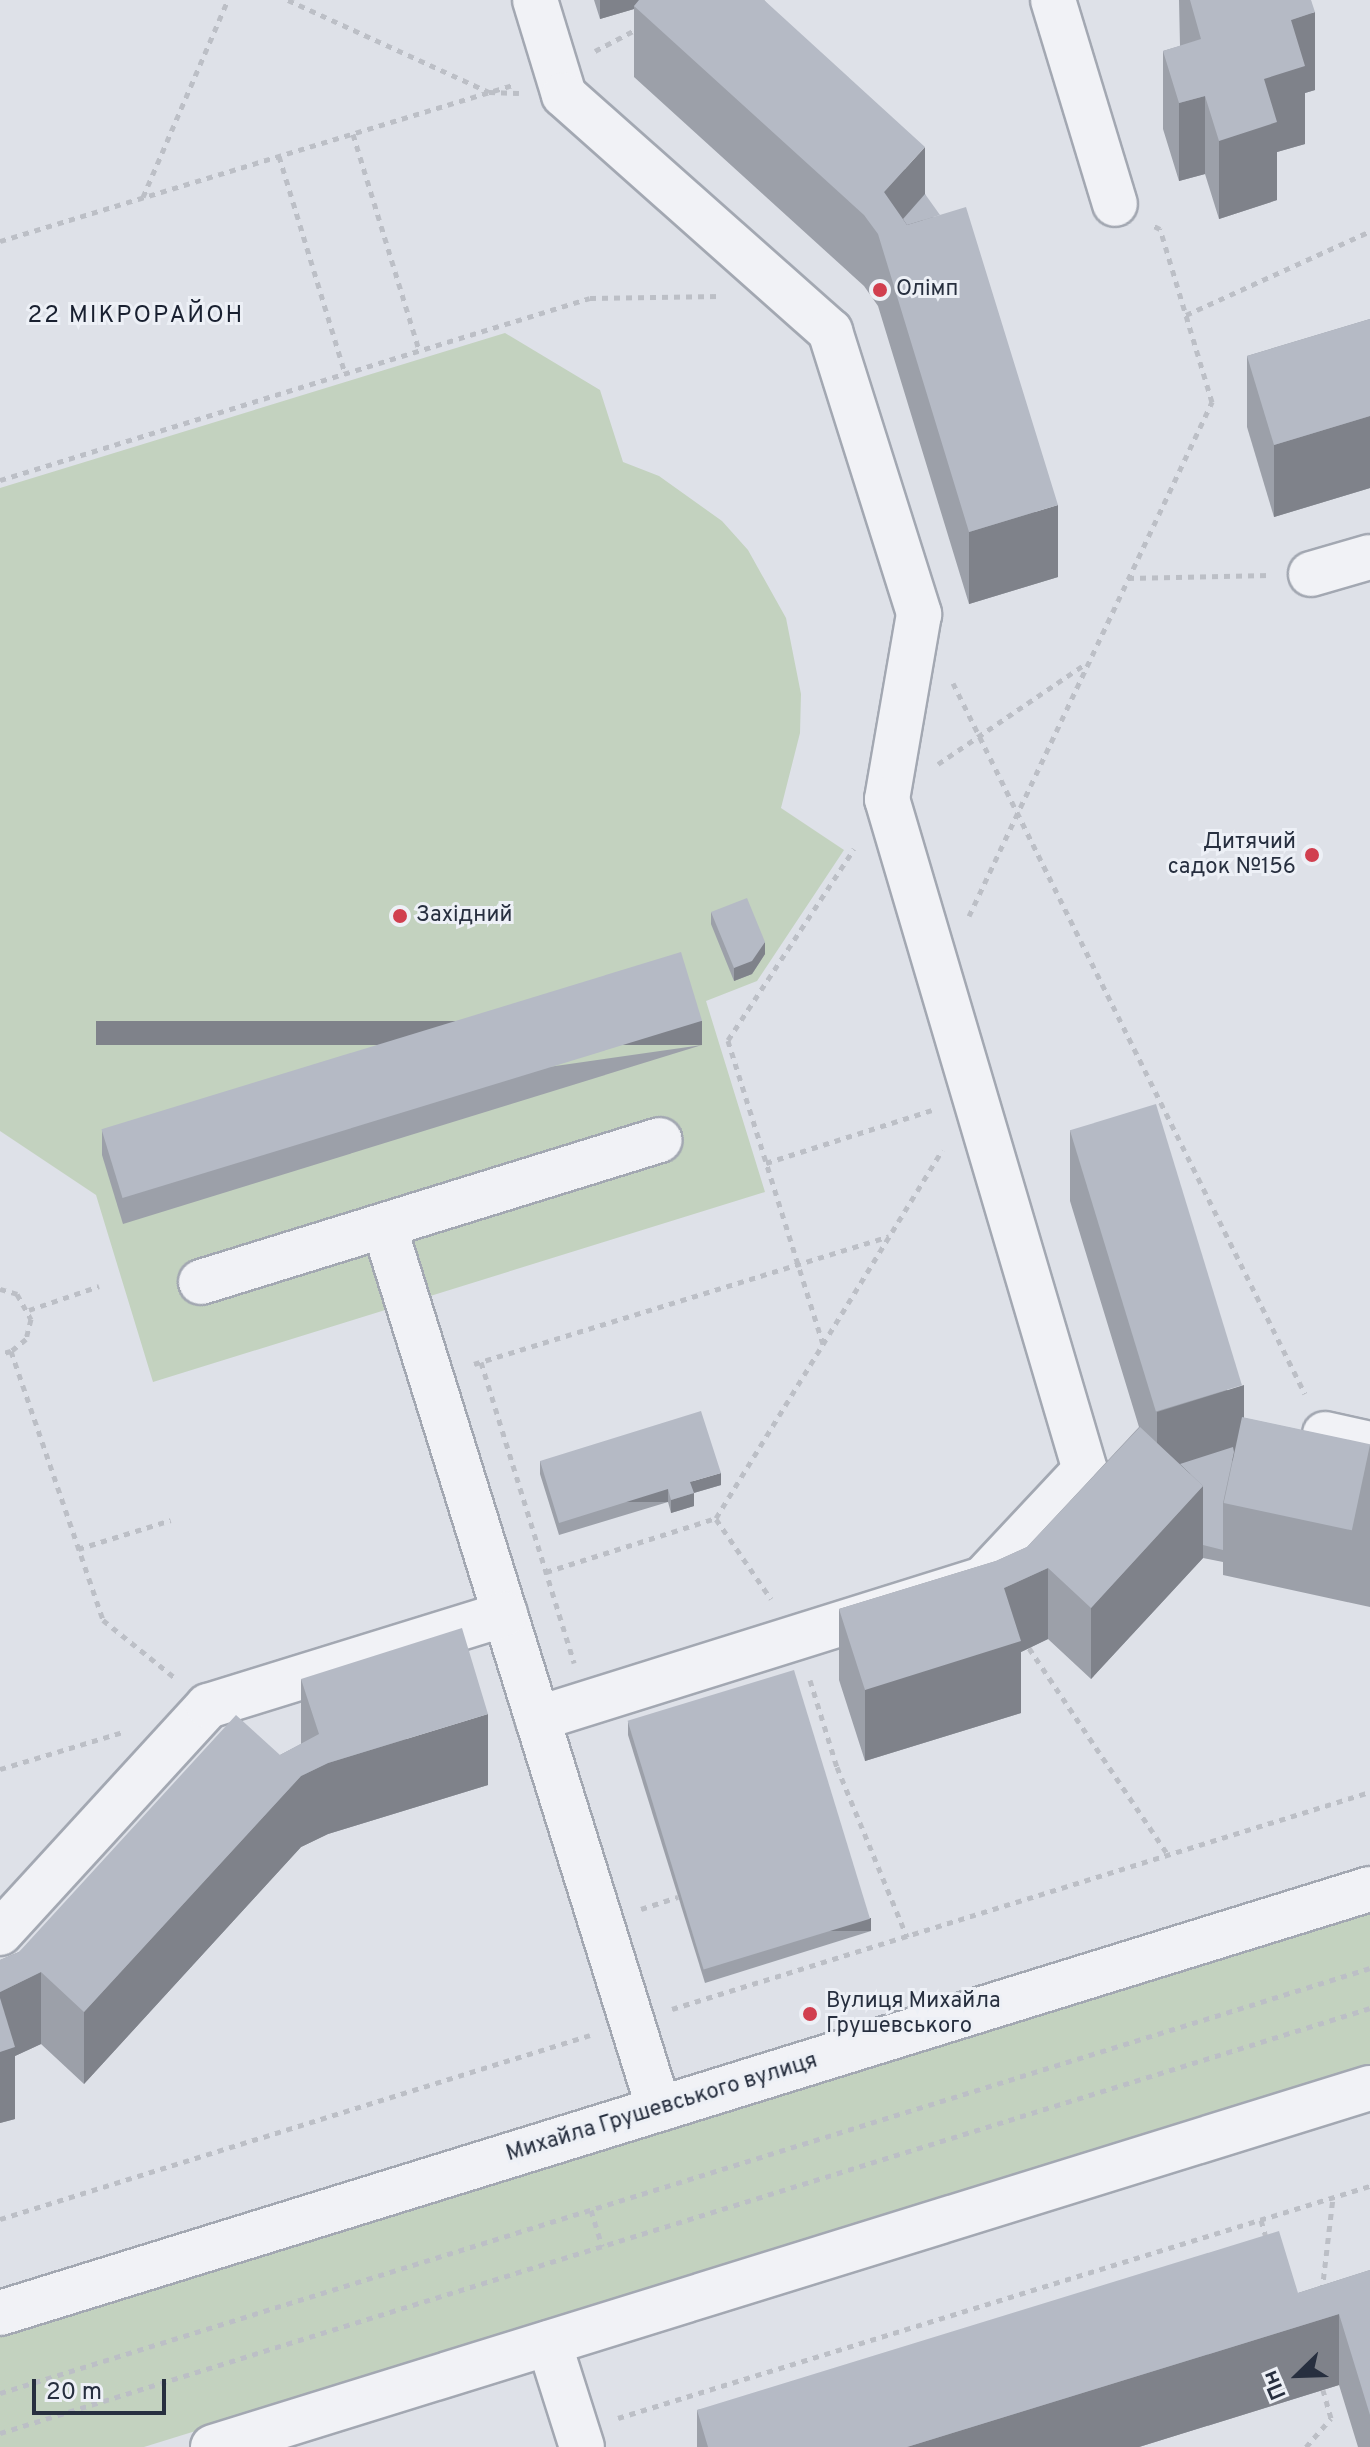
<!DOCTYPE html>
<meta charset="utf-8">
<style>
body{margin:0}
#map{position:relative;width:1370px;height:2447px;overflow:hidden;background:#dee1e8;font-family:Overpass,sans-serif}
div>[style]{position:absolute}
.green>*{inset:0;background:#c3d2bf}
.path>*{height:5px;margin-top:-2.5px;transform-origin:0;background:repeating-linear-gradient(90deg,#bcbfc6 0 6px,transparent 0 12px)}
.roads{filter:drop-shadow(2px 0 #a3a8b2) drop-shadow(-2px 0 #a3a8b2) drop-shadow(0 2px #a3a8b2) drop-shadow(0 -2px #a3a8b2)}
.minor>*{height:44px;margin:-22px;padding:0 22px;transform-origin:22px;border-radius:22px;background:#f1f2f6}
.wall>*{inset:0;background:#9ca0a9}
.shaded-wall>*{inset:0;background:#7f828a;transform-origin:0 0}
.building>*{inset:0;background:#b5bac5;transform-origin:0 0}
.dots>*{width:22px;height:22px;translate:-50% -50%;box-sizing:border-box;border:4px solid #edf0f6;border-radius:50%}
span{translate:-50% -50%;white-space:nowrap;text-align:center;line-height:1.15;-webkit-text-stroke:6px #edf0f6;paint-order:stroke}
.poi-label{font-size:22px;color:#272f3f}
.left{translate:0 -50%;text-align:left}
.right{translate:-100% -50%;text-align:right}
.street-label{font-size:22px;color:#272f3f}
.neighbourhood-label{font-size:24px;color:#192030;letter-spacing:2px}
.north{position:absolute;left:1258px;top:2335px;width:80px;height:80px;-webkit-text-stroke:6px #edf0f6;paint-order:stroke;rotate:247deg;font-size:22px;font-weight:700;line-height:32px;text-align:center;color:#272f3f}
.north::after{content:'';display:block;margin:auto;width:28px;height:36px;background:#272f3f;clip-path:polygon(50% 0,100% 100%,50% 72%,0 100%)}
.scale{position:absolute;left:32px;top:2379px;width:134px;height:36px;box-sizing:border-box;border:4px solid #272f3f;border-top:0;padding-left:10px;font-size:24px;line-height:28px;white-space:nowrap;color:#272f3f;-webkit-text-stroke:6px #edf0f6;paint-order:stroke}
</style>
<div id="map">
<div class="green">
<i style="clip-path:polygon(505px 333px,600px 390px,623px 462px,659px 476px,722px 521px,748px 550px,786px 618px,801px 694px,800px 733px,781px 808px,844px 850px,757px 981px,706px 1001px,765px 1192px,153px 1382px,96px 1195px,0 1131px,0 488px)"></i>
<i style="clip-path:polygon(1370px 1911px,1370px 2067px,144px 2447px,0 2447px,0 2336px)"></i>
</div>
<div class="path">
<i style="left:288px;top:0;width:221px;rotate:24.6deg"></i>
<i style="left:489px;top:92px;width:30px;rotate:2deg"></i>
<i style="left:595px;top:51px;width:50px;rotate:-27.6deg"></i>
<i style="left:353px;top:134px;width:226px;rotate:73deg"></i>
<i style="left:279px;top:156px;width:227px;rotate:73.1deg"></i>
<i style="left:143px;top:197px;width:215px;rotate:-66.7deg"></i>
<i style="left:0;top:241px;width:539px;rotate:-16.92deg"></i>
<i style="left:1186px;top:315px;width:202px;rotate:-24.5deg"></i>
<i style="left:0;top:480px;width:617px;rotate:-17.14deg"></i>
<i style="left:590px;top:298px;width:130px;rotate:-0.9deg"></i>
<i style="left:1128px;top:578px;width:142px;rotate:-1.2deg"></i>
<i style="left:953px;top:683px;width:793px;rotate:63.66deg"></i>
<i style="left:938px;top:764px;width:178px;rotate:-34.2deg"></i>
<i style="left:969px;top:916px;width:569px;rotate:-64.7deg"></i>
<i style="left:1212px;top:402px;width:181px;rotate:-106.7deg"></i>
<i style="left:1160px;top:229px;width:9px;rotate:-153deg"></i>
<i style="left:766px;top:1163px;width:174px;rotate:-17.7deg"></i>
<i style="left:0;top:1289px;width:18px;rotate:16deg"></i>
<i style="left:17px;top:1294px;width:29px;rotate:61deg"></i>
<i style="left:31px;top:1319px;width:21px;rotate:104deg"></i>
<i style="left:26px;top:1339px;width:19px;rotate:141deg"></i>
<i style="left:11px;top:1351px;width:11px;rotate:165deg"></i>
<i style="left:29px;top:1310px;width:74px;rotate:-18.9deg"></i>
<i style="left:823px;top:1344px;width:318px;rotate:-107.4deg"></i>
<i style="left:728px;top:1040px;width:229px;rotate:-56.6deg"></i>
<i style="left:11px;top:1351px;width:284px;rotate:71.1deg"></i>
<i style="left:103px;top:1620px;width:91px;rotate:38.8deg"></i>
<i style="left:481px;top:1362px;width:315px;rotate:72.8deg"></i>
<i style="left:474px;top:1364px;width:434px;rotate:-17.1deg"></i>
<i style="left:716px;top:1519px;width:97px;rotate:55.5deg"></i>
<i style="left:78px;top:1549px;width:97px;rotate:-17.3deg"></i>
<i style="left:546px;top:1572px;width:178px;rotate:-17.6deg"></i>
<i style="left:716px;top:1518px;width:432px;rotate:-58.4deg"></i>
<i style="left:1029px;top:1648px;width:249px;rotate:56.1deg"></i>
<i style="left:810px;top:1680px;width:91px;rotate:72.8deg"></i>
<i style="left:837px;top:1767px;width:184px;rotate:67.6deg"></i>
<i style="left:0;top:1769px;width:128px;rotate:-16.7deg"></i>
<i style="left:641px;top:1909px;width:39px;rotate:-18deg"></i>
<i style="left:672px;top:2009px;width:731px;rotate:-17.27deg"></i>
<i style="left:591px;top:2210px;width:38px;rotate:73deg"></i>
<i style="left:0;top:2219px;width:618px;rotate:-17.32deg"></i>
<i style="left:1261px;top:2220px;width:22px;rotate:74deg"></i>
<i style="left:1322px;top:2291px;width:95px;rotate:-83.3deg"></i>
<i style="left:0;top:2393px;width:1434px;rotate:-17.23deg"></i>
<i style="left:618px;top:2418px;width:787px;rotate:-17.15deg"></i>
<i style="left:0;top:2433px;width:1434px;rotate:-17.23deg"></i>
<i style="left:1306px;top:2447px;width:38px;rotate:-49deg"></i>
<i style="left:1331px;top:2418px;width:29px;rotate:-106deg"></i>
</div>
<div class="roads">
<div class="minor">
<i style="left:535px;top:0;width:99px;rotate:73deg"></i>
<i style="left:564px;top:95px;width:356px;rotate:41.6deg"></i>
<i style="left:830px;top:331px;width:297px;rotate:72.5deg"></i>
<i style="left:919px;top:614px;width:188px;rotate:99.8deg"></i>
<i style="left:887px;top:799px;width:700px;rotate:73.56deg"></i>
<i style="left:1085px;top:1470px;width:149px;rotate:133.1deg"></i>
<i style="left:983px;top:1579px;width:467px;rotate:162.6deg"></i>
<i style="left:1053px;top:0;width:213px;rotate:73.1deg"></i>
<i style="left:1311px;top:574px;width:61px;rotate:-16.1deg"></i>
<i style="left:384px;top:1226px;width:925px;rotate:72.7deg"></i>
<i style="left:201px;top:1282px;width:480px;rotate:-17.2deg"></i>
<i style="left:1325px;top:1434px;width:46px;rotate:12.5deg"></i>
<i style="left:0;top:1933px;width:308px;rotate:-47.5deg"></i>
<i style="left:208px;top:1706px;width:311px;rotate:-17.2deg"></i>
<i style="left:0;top:2313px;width:1434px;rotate:-17.2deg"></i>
<i style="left:549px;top:2343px;width:109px;rotate:72.4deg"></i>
<i style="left:213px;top:2447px;width:1211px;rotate:-17.24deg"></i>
</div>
</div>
<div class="wall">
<i style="clip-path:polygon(594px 0,764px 0,925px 194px,1058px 577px,969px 604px,878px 306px,864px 286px,634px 77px,634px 9px,600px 19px)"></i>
<i style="clip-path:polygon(1179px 0,1311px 0,1315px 90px,1305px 93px,1305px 144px,1277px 152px,1277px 200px,1219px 219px,1205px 174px,1179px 181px,1163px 129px,1163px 51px,1180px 46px)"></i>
<i style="clip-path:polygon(1370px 319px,1370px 488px,1274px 517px,1247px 427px,1247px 356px)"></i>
<i style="clip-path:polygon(711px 912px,765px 954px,752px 974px,734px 981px,711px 924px)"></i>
<i style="clip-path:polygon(702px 1045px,123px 1224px,102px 1155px,102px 1131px)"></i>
<i style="clip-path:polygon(1070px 1130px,1244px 1418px,1370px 1445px,1370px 1607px,1223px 1575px,1223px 1562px,1203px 1558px,1091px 1679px,1048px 1639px,1021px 1652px,1021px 1713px,865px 1761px,839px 1680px,839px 1609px,996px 1561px,1027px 1547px,1139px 1427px,1070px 1201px)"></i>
<i style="clip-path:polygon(540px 1461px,721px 1485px,694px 1493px,694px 1506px,671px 1513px,668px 1502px,559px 1535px,540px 1474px)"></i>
<i style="clip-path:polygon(301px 1679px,488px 1785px,328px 1834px,301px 1847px,84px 2084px,41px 2044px,15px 2056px,15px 2119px,0 2123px,0 1960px,19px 1952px,280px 1755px,301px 1744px)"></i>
<i style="clip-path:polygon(628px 1722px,871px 1931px,705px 1983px,628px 1735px)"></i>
<i style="clip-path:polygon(1370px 2270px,1370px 2447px,1358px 2447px,1339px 2385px,1139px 2447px,697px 2447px,697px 2410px,1298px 2293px)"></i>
</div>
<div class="shaded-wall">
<i style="clip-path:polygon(600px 0,656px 0,634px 6px,634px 9px,600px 19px)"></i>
<i style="clip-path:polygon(1315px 12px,1315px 90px,1305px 93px,1305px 144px,1277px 152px,1277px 200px,1219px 219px,1219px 141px,1264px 79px,1291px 20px)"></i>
<i style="clip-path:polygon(1205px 96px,1205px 174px,1179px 181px,1179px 103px)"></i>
<i style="clip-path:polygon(925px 147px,925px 218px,894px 253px,884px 192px)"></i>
<i style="clip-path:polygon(1370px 416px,1370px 488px,1274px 517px,1274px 445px)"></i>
<i style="clip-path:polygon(1058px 505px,1058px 577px,969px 604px,969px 532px)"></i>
<i style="clip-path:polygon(765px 942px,765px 954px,752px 974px,734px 981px,734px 968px)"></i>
<i style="left:702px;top:1021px;width:24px;height:606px;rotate:90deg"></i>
<i style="clip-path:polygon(1244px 1385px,1244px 1457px,1157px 1484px,1157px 1412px)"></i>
<i style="clip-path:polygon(721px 1473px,721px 1485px,690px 1494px,690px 1482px)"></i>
<i style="clip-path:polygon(1203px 1486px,1203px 1558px,1091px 1679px,1091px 1608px)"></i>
<i style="left:668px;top:1489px;width:13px;height:114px;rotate:90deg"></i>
<i style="clip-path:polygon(694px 1493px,694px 1506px,671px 1513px,671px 1500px)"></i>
<i style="clip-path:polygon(1048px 1568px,1048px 1639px,1021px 1652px,1021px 1713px,865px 1761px,865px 1690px,1004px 1588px)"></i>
<i style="clip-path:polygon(488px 1714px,488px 1785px,328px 1834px,301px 1847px,84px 2084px,84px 2012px,301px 1776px,328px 1763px)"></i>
<i style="left:871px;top:1918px;width:13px;height:174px;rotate:90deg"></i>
<i style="clip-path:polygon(41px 1972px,41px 2044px,15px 2056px,15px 2119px,0 2123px,0 1992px)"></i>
<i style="clip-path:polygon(1339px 2314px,1339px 2385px,1139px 2447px,907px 2447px)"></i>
</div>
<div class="building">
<i style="clip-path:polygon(639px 0,764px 0,925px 147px,884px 192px,907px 225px,966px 207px,1058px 505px,969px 532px,878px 234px,864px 215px,634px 6px)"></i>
<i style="clip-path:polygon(1190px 0,1311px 0,1315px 12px,1291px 20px,1305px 66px,1264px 79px,1277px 122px,1219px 141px,1205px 96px,1179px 103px,1163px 51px,1201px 39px)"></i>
<i style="clip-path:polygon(925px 194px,940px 215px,907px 225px,903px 219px)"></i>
<i style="clip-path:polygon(1370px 319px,1370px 416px,1274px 445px,1247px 356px)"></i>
<i style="clip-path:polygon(747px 898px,765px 942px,752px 961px,734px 968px,711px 912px)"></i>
<i style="left:681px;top:952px;width:72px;height:606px;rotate:73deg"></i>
<i style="left:1156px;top:1104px;width:294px;height:90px;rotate:73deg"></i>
<i style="clip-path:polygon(701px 1411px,721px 1473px,690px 1482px,694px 1493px,671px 1500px,668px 1489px,559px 1523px,540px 1461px)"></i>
<i style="left:1242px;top:1417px;width:131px;height:88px;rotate:12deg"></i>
<i style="clip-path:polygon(1140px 1427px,1203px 1486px,1091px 1608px,1048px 1568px,1004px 1588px,1021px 1641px,865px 1690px,839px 1609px,996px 1561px,1027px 1547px)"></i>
<i style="clip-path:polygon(1233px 1447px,1234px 1452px,1223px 1503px,1223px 1550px,1203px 1545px,1203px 1486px,1180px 1464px)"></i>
<i style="clip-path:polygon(462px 1628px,488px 1714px,328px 1763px,301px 1776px,84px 2012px,41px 1972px,0 1992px,0 1960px,19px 1952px,236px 1715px,280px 1755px,319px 1734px,301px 1679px)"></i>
<i style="left:794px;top:1670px;width:260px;height:174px;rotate:73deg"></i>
<i style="clip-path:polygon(0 1998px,15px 2047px,0 2052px)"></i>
<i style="clip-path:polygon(1279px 2231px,1298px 2293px,1370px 2270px,1370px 2415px,1339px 2314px,907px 2447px,708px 2447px,697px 2410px)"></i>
</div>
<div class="dots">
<i style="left:880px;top:290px;background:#d13f4f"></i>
<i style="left:1312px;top:855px;background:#d13f4f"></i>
<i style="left:400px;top:916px;background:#d13f4f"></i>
<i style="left:810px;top:2014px;background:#d13f4f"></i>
</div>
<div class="poi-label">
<span class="left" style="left:896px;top:290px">Олімп</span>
<span class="right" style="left:1296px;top:855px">Дитячий<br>садок №156</span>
<span class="left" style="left:416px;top:916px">Західний</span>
<span class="left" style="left:826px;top:2014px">Вулиця Михайла<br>Грушевського</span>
</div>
<div class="street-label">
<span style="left:662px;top:2108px;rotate:-17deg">Михайла Грушевського вулиця</span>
</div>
<div class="neighbourhood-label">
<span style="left:136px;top:317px">22 МІКРОРАЙОН</span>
</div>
<div class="north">Пн</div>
<div class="scale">20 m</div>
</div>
